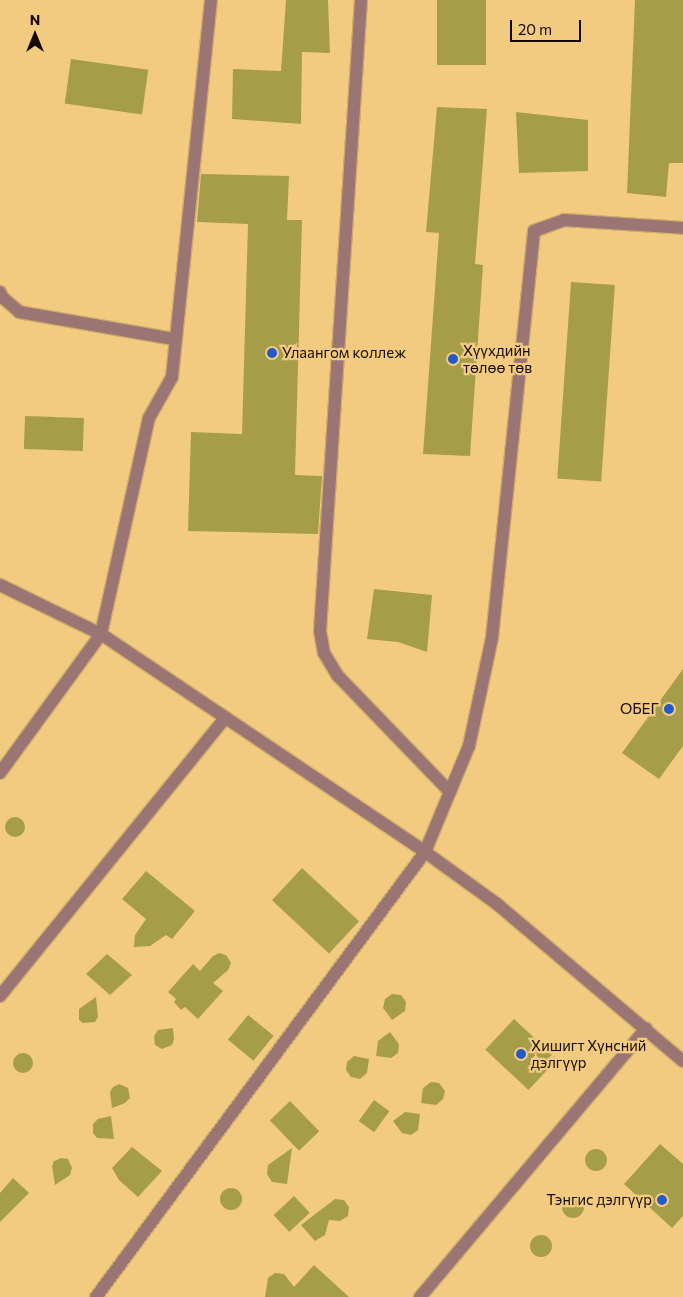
<!DOCTYPE html>
<meta charset="utf-8">
<style>
body{margin:0}
#map{position:relative;width:683px;height:1297px;overflow:hidden;background:#f2cb81;font-family:Commissioner,sans-serif}
div>[style]{position:absolute}
.building>*{inset:0;background:#a69d4a;transform-origin:0 0}
.round{border-radius:50%}
.roads{filter:drop-shadow(1px 0 #ceac6c) drop-shadow(-1px 0 #ceac6c) drop-shadow(0 1px #ceac6c) drop-shadow(0 -1px #ceac6c)}
.minor>*{height:12px;margin:-6px;padding:0 6px;transform-origin:6px;border-radius:6px;background:#9a7573}
.dots>*{width:14px;height:14px;translate:-50% -50%;box-sizing:border-box;border:2px solid #f2cb81;border-radius:50%}
span{translate:-50% -50%;white-space:nowrap;text-align:center;line-height:1.15;-webkit-text-stroke:4.5px #f2cb81;paint-order:stroke}
.poi-label{font-size:15px;color:#140900}
.left{translate:0 -50%;text-align:left}
.right{translate:-100% -50%;text-align:right}
.north{position:absolute;left:10px;top:10px;width:50px;height:50px;-webkit-text-stroke:4px #f2cb81;paint-order:stroke;rotate:0deg;font-size:14px;font-weight:700;line-height:20px;text-align:center;color:#140900}
.north::after{content:'';display:block;margin:auto;width:18px;height:22px;background:#140900;clip-path:polygon(50% 0,100% 100%,50% 72%,0 100%)}
.scale{position:absolute;left:510px;top:20px;width:71px;height:22px;box-sizing:border-box;border:2px solid #140900;border-top:0;padding-left:6px;font-size:15px;line-height:18px;white-space:nowrap;color:#140900;-webkit-text-stroke:4px #f2cb81;paint-order:stroke}
</style>
<div id="map">
<div class="building">
<i style="clip-path:polygon(286px 0,328px 0,330px 53px,302px 52px,301px 124px,232px 119px,233px 69px,281px 71px)"></i>
<i style="left:437px;top:0;width:49px;height:65px"></i>
<i style="clip-path:polygon(635px 0,683px 0,683px 163px,669px 163px,666px 197px,627px 193px)"></i>
<i style="left:71px;top:59px;width:78px;height:45px;rotate:8deg"></i>
<i style="clip-path:polygon(437px 107px,487px 109px,475px 264px,483px 265px,470px 456px,423px 454px,439px 233px,426px 232px)"></i>
<i style="clip-path:polygon(516px 112px,588px 120px,588px 171px,519px 173px)"></i>
<i style="clip-path:polygon(201px 174px,289px 176px,287px 220px,302px 220px,295px 475px,322px 476px,318px 534px,188px 531px,191px 432px,242px 434px,248px 224px,197px 222px)"></i>
<i style="left:571px;top:282px;width:44px;height:197px;rotate:4deg"></i>
<i style="left:25px;top:416px;width:59px;height:33px;rotate:2deg"></i>
<i style="clip-path:polygon(374px 589px,432px 595px,427px 652px,398px 642px,367px 639px)"></i>
<i style="clip-path:polygon(683px 669px,683px 746px,659px 779px,622px 753px)"></i>
<i class="round" style="left:5px;top:817px;width:20px;height:20px"></i>
<i style="left:302px;top:868px;width:78px;height:44px;rotate:43deg"></i>
<i style="clip-path:polygon(146px 871px,195px 911px,172px 939px,166px 935px,150px 946px,134px 947px,135px 935px,146px 919px,122px 899px)"></i>
<i style="clip-path:polygon(219px 953px,226px 955px,231px 963px,228px 970px,213px 983px,223px 991px,198px 1019px,185px 1007px,181px 1010px,174px 1002px,176px 999px,168px 992px,193px 964px,200px 971px,213px 956px)"></i>
<i style="clip-path:polygon(107px 954px,132px 975px,110px 995px,86px 974px)"></i>
<i style="clip-path:polygon(392px 994px,401px 995px,406px 1002px,405px 1011px,392px 1020px,383px 1008px,385px 999px)"></i>
<i style="clip-path:polygon(96px 997px,98px 1017px,95px 1022px,83px 1023px,79px 1020px,79px 1009px)"></i>
<i style="left:248px;top:1015px;width:33px;height:32px;rotate:39deg"></i>
<i style="left:514px;top:1019px;width:59px;height:42px;rotate:43deg"></i>
<i style="clip-path:polygon(173px 1028px,174px 1039px,172px 1045px,162px 1049px,155px 1045px,154px 1036px,158px 1030px)"></i>
<i style="clip-path:polygon(390px 1032px,399px 1044px,398px 1053px,391px 1058px,376px 1056px,378px 1041px)"></i>
<i class="round" style="left:13px;top:1053px;width:20px;height:20px"></i>
<i style="clip-path:polygon(354px 1056px,369px 1059px,367px 1073px,360px 1079px,351px 1077px,346px 1070px,347px 1062px)"></i>
<i style="clip-path:polygon(431px 1082px,439px 1083px,445px 1091px,443px 1099px,436px 1105px,421px 1103px,423px 1088px)"></i>
<i style="clip-path:polygon(119px 1084px,128px 1088px,130px 1098px,125px 1103px,112px 1108px,110px 1092px,113px 1087px)"></i>
<i style="left:374px;top:1100px;width:19px;height:26px;rotate:36deg"></i>
<i style="left:290px;top:1101px;width:42px;height:28px;rotate:46deg"></i>
<i style="clip-path:polygon(405px 1112px,420px 1114px,418px 1130px,411px 1135px,402px 1133px,393px 1121px)"></i>
<i style="clip-path:polygon(111px 1116px,114px 1139px,97px 1138px,93px 1133px,93px 1124px,98px 1119px)"></i>
<i style="clip-path:polygon(660px 1144px,683px 1164px,683px 1216px,672px 1228px,624px 1184px)"></i>
<i style="clip-path:polygon(132px 1147px,162px 1171px,138px 1197px,119px 1180px,112px 1168px)"></i>
<i style="clip-path:polygon(292px 1148px,287px 1184px,272px 1182px,267px 1174px,268px 1165px)"></i>
<i class="round" style="left:585px;top:1149px;width:22px;height:22px"></i>
<i style="clip-path:polygon(61px 1158px,68px 1159px,72px 1168px,70px 1175px,55px 1185px,52px 1166px,54px 1161px)"></i>
<i style="clip-path:polygon(13px 1178px,29px 1193px,0 1222px,0 1193px)"></i>
<i class="round" style="left:220px;top:1188px;width:22px;height:22px"></i>
<i class="round" style="left:562px;top:1196px;width:22px;height:22px"></i>
<i style="left:294px;top:1196px;width:23px;height:28px;rotate:47deg"></i>
<i style="clip-path:polygon(335px 1199px,344px 1200px,349px 1207px,348px 1216px,340px 1221px,329px 1220px,325px 1235px,315px 1241px,301px 1225px)"></i>
<i class="round" style="left:530px;top:1235px;width:22px;height:22px"></i>
<i style="clip-path:polygon(314px 1265px,349px 1297px,265px 1297px,268px 1278px,275px 1273px,284px 1274px,294px 1287px)"></i>
</div>
<div class="roads">
<div class="minor">
<i style="left:361px;top:0;width:632px;rotate:93.72deg"></i>
<i style="left:320px;top:631px;width:22px;rotate:80deg"></i>
<i style="left:324px;top:653px;width:27px;rotate:59deg"></i>
<i style="left:338px;top:676px;width:161px;rotate:46deg"></i>
<i style="left:0;top:292px;width:5px;rotate:68deg"></i>
<i style="left:2px;top:297px;width:23px;rotate:41deg"></i>
<i style="left:19px;top:312px;width:157px;rotate:9.9deg"></i>
<i style="left:0;top:585px;width:112px;rotate:25.9deg"></i>
<i style="left:101px;top:634px;width:391px;rotate:33.9deg"></i>
<i style="left:425px;top:852px;width:89px;rotate:35.8deg"></i>
<i style="left:497px;top:904px;width:243px;rotate:40.2deg"></i>
<i style="left:0;top:773px;width:172px;rotate:-54deg"></i>
<i style="left:101px;top:634px;width:221px;rotate:-77.5deg"></i>
<i style="left:149px;top:418px;width:47px;rotate:-60.7deg"></i>
<i style="left:172px;top:377px;width:379px;rotate:-84.1deg"></i>
<i style="left:0;top:996px;width:358px;rotate:-51deg"></i>
<i style="left:96px;top:1297px;width:553px;rotate:-53.52deg"></i>
<i style="left:425px;top:852px;width:115px;rotate:-67.5deg"></i>
<i style="left:469px;top:746px;width:110px;rotate:-78deg"></i>
<i style="left:492px;top:638px;width:409px;rotate:-84.1deg"></i>
<i style="left:534px;top:231px;width:32px;rotate:-20deg"></i>
<i style="left:564px;top:220px;width:119px;rotate:3.8deg"></i>
<i style="left:420px;top:1297px;width:351px;rotate:-49.9deg"></i>
</div>
</div>
<div class="dots">
<i style="left:272px;top:353px;background:#265ac8"></i>
<i style="left:453px;top:359px;background:#265ac8"></i>
<i style="left:669px;top:709px;background:#265ac8"></i>
<i style="left:521px;top:1054px;background:#265ac8"></i>
<i style="left:662px;top:1200px;background:#265ac8"></i>
</div>
<div class="poi-label">
<span class="left" style="left:463px;top:359px">Хүүхдийн<br>төлөө төв</span>
<span class="left" style="left:282px;top:353px">Улаангом коллеж</span>
<span class="right" style="left:659px;top:709px">ОБЕГ</span>
<span class="left" style="left:531px;top:1054px">Хишигт Хүнсний<br>дэлгүүр</span>
<span class="right" style="left:652px;top:1200px">Тэнгис дэлгүүр</span>
</div>
<div class="north">N</div>
<div class="scale">20 m</div>
</div>
